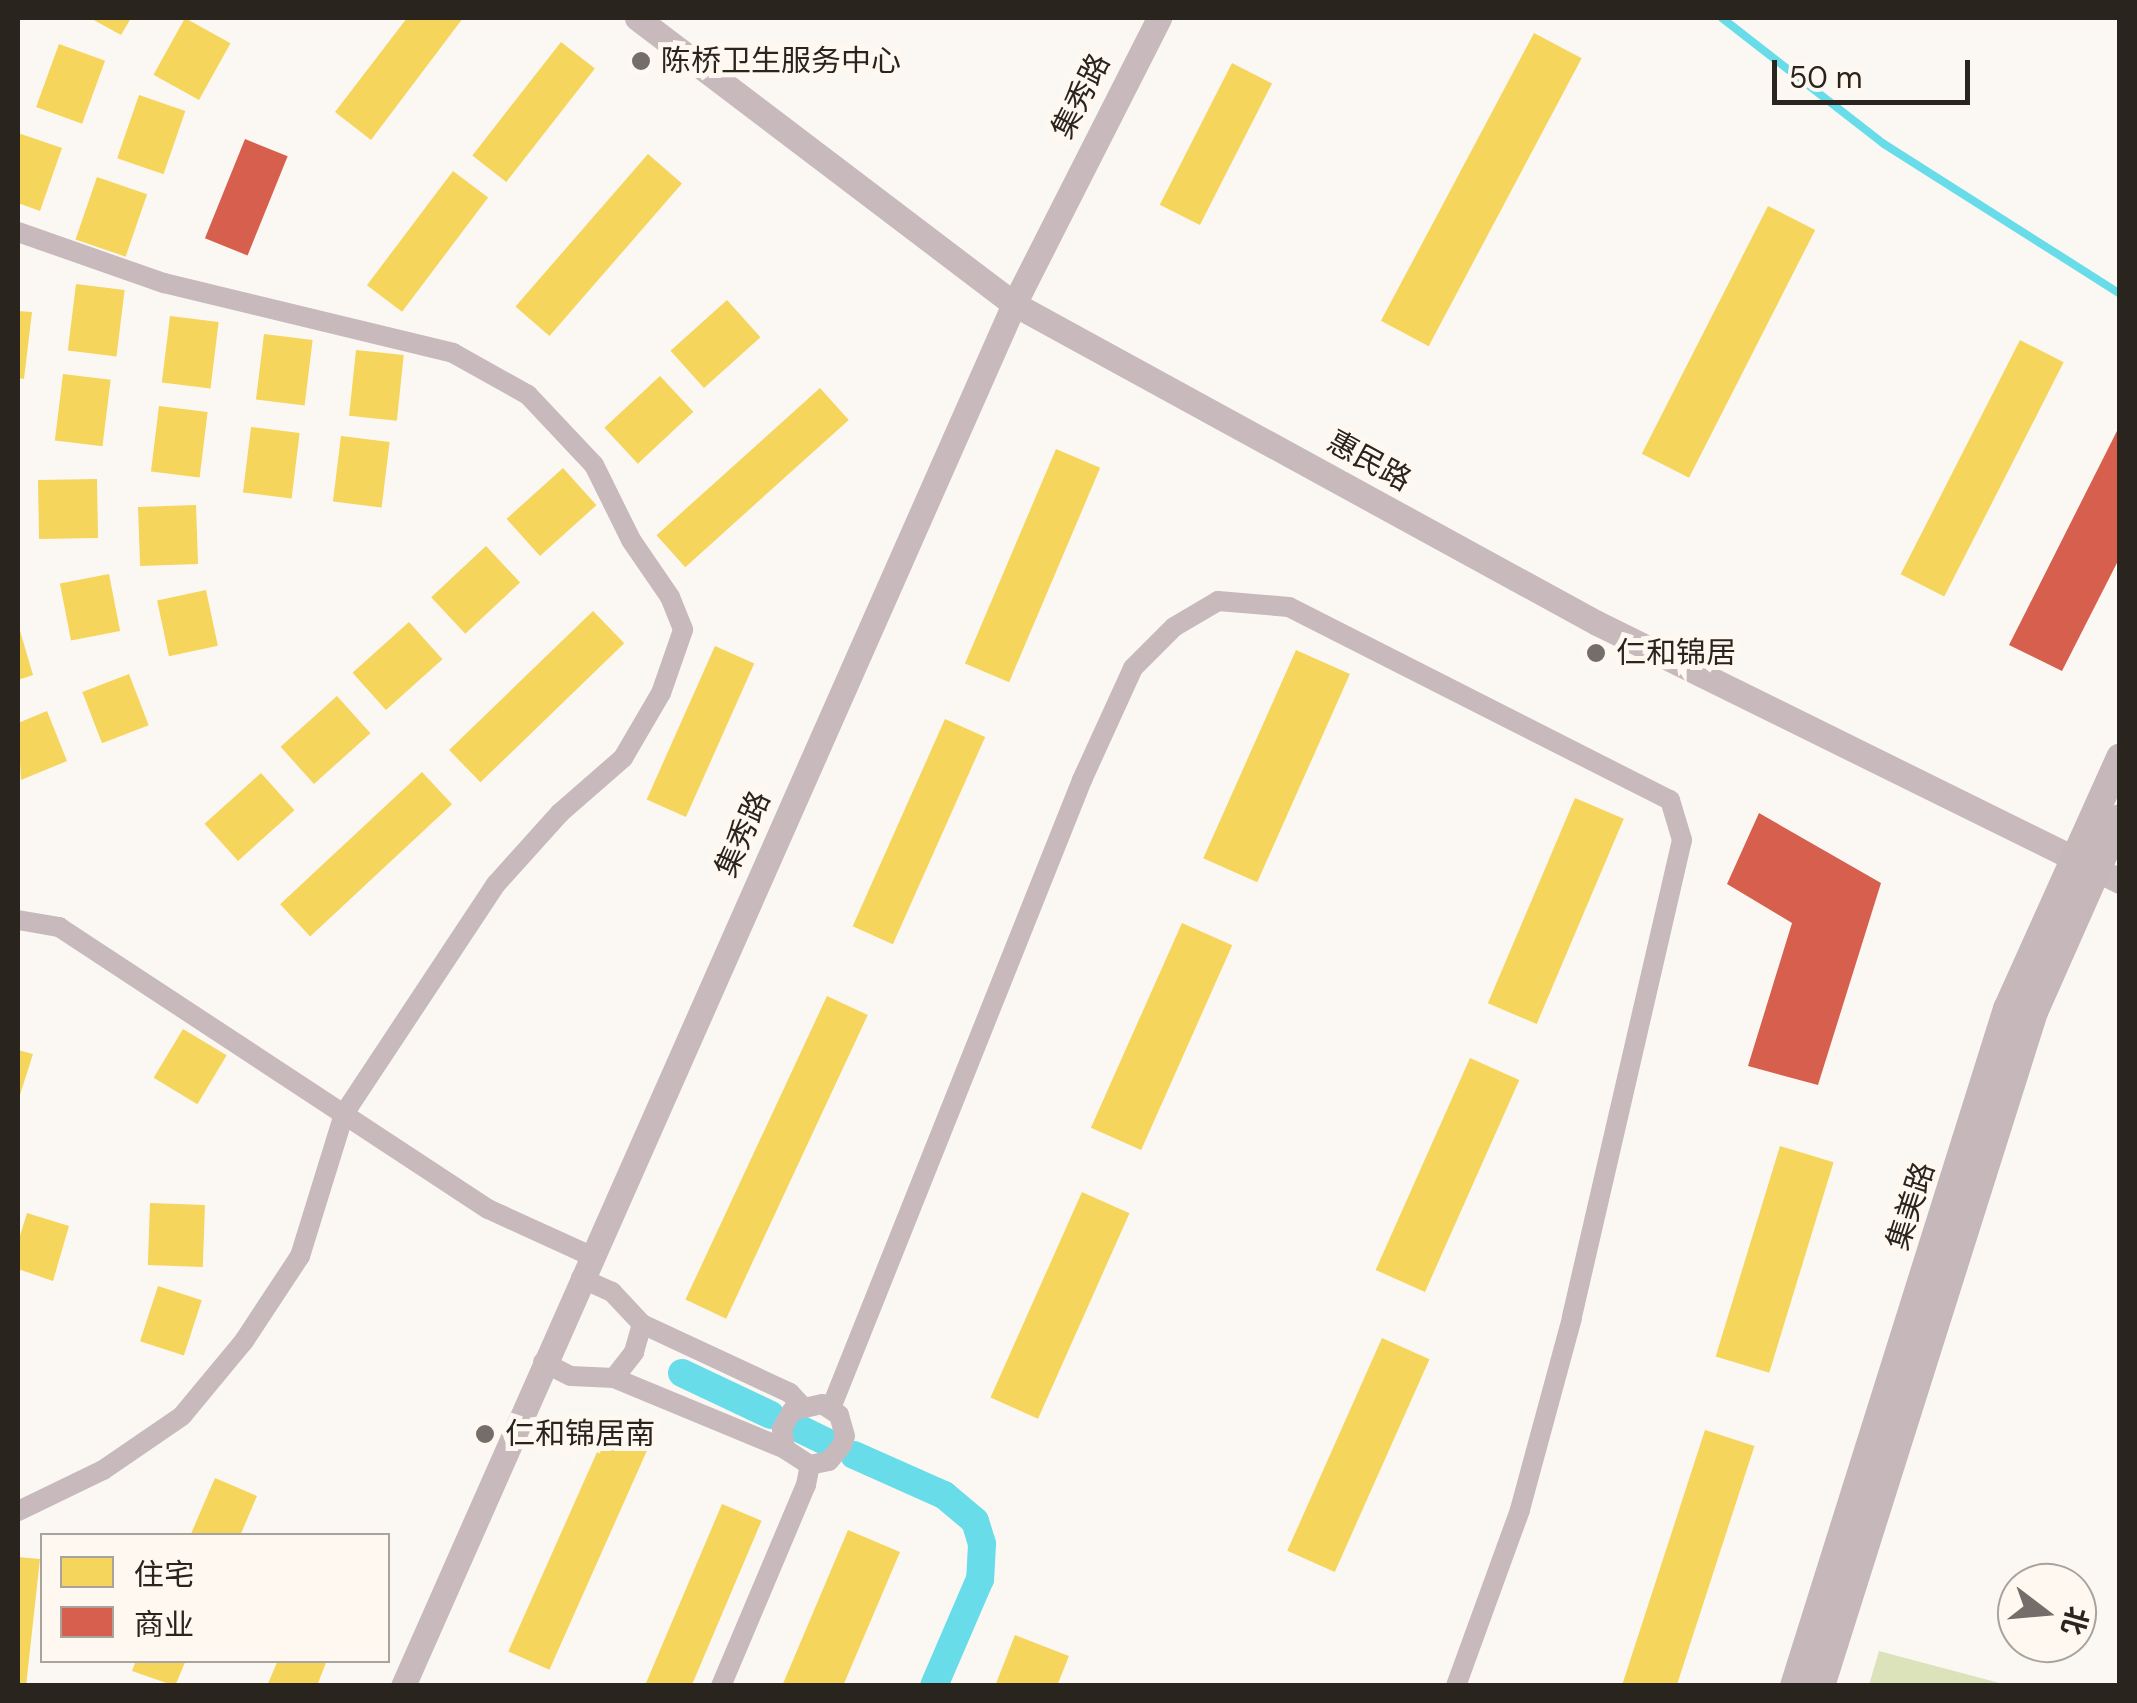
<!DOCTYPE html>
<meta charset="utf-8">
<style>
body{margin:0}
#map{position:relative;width:2137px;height:1703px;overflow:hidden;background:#fbf8f4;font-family:"DM Sans","Noto Sans SC",sans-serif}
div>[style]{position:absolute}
.green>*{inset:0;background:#dce3bb}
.homes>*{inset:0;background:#f6d55c;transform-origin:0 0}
.shops>*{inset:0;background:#d6604d;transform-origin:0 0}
.stream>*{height:8px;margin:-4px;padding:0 4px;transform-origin:4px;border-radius:4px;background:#68dde9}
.canal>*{height:28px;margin:-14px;padding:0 14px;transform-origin:14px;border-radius:14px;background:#68dde9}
.minor>*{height:20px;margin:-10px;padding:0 10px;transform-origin:10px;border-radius:10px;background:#c8b9bd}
.tertiary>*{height:25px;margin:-12.5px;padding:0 12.5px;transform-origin:12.5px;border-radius:12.5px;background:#c8b9bd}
.secondary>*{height:28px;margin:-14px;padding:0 14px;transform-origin:14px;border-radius:14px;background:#c6b7bb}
.dots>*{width:28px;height:28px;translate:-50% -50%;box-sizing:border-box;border:5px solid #fef8f1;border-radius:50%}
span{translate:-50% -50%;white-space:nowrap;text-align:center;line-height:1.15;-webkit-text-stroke:10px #fef8f1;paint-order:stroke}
.poi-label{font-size:30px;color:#2a241e}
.left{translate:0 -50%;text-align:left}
.street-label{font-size:30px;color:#2a241e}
.frame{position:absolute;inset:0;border:20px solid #2a241e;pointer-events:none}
.legend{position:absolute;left:40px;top:1533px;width:350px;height:130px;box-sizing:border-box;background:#fef8f1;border:2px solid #a9a39d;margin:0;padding:12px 18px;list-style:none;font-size:30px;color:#2a241e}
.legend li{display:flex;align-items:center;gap:20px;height:50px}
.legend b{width:50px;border:2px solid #a9a39d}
.north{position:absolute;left:1997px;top:1563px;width:100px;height:100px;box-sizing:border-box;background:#fef8f1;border:2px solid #a9a39d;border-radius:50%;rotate:106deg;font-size:28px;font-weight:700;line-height:40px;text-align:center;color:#2a241e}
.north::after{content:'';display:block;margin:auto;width:35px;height:45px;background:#736e69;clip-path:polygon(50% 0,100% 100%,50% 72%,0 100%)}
.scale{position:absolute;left:1772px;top:60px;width:198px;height:45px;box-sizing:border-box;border:5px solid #2a241e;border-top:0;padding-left:12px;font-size:30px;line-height:35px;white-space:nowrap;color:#2a241e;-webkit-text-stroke:8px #fef8f1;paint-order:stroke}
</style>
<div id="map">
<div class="green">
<i style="clip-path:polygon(1879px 1651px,2007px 1685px,1869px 1685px)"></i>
</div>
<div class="homes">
<i style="clip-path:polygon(90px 18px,131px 18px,121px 35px)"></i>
<i style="left:185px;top:18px;width:52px;height:65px;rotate:29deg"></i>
<i style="clip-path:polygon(407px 18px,463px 18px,371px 140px,335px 112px)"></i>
<i style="left:1534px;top:33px;width:54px;height:326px;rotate:28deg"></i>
<i style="left:561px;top:42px;width:43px;height:144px;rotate:38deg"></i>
<i style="left:59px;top:44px;width:49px;height:67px;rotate:20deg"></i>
<i style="left:1232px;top:63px;width:45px;height:159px;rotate:27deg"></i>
<i style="left:139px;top:95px;width:49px;height:67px;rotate:19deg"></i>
<i style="clip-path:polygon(18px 133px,62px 148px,40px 211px,18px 203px)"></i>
<i style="left:648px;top:154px;width:45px;height:202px;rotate:41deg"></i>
<i style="left:453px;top:171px;width:44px;height:143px;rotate:37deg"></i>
<i style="left:97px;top:177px;width:53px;height:66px;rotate:19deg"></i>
<i style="left:1768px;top:206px;width:53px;height:278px;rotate:27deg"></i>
<i style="left:76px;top:284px;width:49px;height:67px;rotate:7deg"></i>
<i style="left:727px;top:300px;width:50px;height:76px;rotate:48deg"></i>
<i style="clip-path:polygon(18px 311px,32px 312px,24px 379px,18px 378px)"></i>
<i style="left:170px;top:316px;width:49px;height:67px;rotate:7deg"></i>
<i style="left:264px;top:334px;width:49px;height:66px;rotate:7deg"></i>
<i style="left:2020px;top:340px;width:49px;height:263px;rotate:27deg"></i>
<i style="left:356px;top:350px;width:48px;height:66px;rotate:6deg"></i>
<i style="left:63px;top:374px;width:48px;height:67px;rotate:7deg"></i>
<i style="left:660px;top:376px;width:49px;height:76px;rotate:47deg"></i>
<i style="left:820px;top:388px;width:43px;height:220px;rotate:48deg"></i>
<i style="left:159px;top:406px;width:49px;height:66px;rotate:7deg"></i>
<i style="left:251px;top:427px;width:49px;height:66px;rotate:7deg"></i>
<i style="left:341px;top:436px;width:49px;height:66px;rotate:7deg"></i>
<i style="left:1056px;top:449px;width:48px;height:233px;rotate:23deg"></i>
<i style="left:563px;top:468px;width:50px;height:76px;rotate:48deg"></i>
<i style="left:97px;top:479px;width:59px;height:59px;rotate:89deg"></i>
<i style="left:196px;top:505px;width:59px;height:58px;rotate:88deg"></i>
<i style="left:486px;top:546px;width:50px;height:75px;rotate:47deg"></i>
<i style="left:109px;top:574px;width:58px;height:50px;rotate:79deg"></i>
<i style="left:206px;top:590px;width:57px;height:50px;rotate:78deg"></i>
<i style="left:593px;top:611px;width:45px;height:200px;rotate:46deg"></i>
<i style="left:409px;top:622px;width:50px;height:76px;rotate:48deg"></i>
<i style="clip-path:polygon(18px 624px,33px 675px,18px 680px)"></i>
<i style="left:715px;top:646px;width:43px;height:168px;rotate:24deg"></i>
<i style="left:1296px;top:650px;width:59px;height:228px;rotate:24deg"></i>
<i style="left:129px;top:674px;width:55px;height:50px;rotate:69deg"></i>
<i style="left:337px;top:696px;width:50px;height:76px;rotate:48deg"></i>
<i style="clip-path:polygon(47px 711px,67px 761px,21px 780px,18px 723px)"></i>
<i style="left:945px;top:719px;width:44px;height:227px;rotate:24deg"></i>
<i style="left:422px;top:772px;width:44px;height:194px;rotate:47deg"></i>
<i style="left:261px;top:773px;width:50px;height:76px;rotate:48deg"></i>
<i style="left:1575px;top:798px;width:53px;height:223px;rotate:23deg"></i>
<i style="left:1182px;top:923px;width:55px;height:224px;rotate:24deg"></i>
<i style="left:827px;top:996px;width:45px;height:335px;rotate:25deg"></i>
<i style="left:183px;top:1029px;width:51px;height:57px;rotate:31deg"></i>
<i style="clip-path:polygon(18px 1050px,33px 1054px,18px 1101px)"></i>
<i style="left:1470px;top:1058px;width:54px;height:232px;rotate:24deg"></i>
<i style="left:1780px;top:1146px;width:56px;height:220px;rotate:17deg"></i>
<i style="left:1082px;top:1192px;width:52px;height:225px;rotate:24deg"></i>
<i style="left:150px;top:1203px;width:55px;height:62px;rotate:2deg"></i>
<i style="clip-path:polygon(27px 1213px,69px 1226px,53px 1281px,18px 1269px,18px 1242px)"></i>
<i style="left:158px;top:1286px;width:46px;height:58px;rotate:18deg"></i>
<i style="left:1382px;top:1338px;width:52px;height:233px;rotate:24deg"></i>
<i style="left:610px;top:1423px;width:45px;height:250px;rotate:24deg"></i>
<i style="left:1705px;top:1430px;width:52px;height:269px;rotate:18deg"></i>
<i style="clip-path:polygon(215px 1478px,257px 1496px,240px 1536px,190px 1536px)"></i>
<i style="left:722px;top:1504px;width:43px;height:198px;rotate:23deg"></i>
<i style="clip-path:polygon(848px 1530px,900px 1552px,843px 1686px,782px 1686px)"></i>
<i style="clip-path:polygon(18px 1557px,40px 1559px,26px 1686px,18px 1686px)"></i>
<i style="clip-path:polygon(1015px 1635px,1069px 1656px,1057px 1686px,995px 1686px)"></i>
<i style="clip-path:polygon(136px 1660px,186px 1660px,175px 1686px,132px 1671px)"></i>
<i style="clip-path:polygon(278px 1660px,327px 1660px,317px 1686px,267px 1686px)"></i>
</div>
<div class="shops">
<i style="left:245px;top:139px;width:46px;height:107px;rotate:22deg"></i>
<i style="clip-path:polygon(2120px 425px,2120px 557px,2062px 671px,2009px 645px)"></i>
<i style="clip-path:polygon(1759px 813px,1881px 883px,1818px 1085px,1748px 1066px,1792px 923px,1727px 884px)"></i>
</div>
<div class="stream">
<i style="left:1722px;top:18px;width:205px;rotate:37.9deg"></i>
<i style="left:1884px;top:144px;width:280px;rotate:32.4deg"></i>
</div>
<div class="canal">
<i style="left:682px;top:1373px;width:98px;rotate:25.3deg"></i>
<i style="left:798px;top:1428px;width:32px;rotate:26deg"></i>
<i style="left:854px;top:1455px;width:98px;rotate:24deg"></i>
<i style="left:944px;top:1495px;width:40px;rotate:40deg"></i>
<i style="left:975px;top:1521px;width:24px;rotate:73deg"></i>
<i style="left:982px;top:1544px;width:35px;rotate:93deg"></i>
<i style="left:980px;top:1579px;width:116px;rotate:113.3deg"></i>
</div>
<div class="minor">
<i style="left:18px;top:232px;width:155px;rotate:19.3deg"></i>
<i style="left:164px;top:283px;width:297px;rotate:13.6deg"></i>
<i style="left:453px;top:353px;width:86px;rotate:29.2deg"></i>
<i style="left:528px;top:395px;width:96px;rotate:46.7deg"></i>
<i style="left:594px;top:465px;width:84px;rotate:63.7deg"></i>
<i style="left:631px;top:540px;width:69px;rotate:55.6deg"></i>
<i style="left:670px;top:597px;width:35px;rotate:68deg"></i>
<i style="left:683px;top:630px;width:67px;rotate:109.2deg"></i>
<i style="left:661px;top:693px;width:75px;rotate:120.3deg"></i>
<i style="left:623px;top:758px;width:84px;rotate:138.9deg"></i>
<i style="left:560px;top:813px;width:96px;rotate:132deg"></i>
<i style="left:496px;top:884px;width:276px;rotate:123.5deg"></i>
<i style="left:344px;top:1114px;width:149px;rotate:107.2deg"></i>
<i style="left:300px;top:1256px;width:102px;rotate:123.4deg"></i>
<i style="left:244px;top:1341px;width:97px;rotate:129.6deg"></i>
<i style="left:182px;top:1416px;width:96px;rotate:145.6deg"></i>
<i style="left:103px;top:1470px;width:94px;rotate:154.2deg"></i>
<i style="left:18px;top:920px;width:42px;rotate:9.7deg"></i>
<i style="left:59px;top:927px;width:513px;rotate:33.32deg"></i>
<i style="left:488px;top:1209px;width:113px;rotate:24.5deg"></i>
<i style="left:642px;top:1324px;width:163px;rotate:25deg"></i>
<i style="left:790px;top:1393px;width:16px;rotate:47deg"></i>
<i style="left:543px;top:1362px;width:31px;rotate:27deg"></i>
<i style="left:571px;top:1376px;width:43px;rotate:2.7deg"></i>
<i style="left:614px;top:1378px;width:33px;rotate:-52deg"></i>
<i style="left:634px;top:1352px;width:29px;rotate:-74deg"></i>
<i style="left:642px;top:1324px;width:44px;rotate:-133.2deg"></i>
<i style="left:612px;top:1292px;width:34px;rotate:-156deg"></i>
<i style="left:614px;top:1378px;width:185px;rotate:22.5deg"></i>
<i style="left:785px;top:1449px;width:30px;rotate:33deg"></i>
<i style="left:810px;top:1465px;width:19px;rotate:-12deg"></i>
<i style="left:829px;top:1461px;width:21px;rotate:-51deg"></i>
<i style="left:842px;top:1445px;width:9px;rotate:-72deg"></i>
<i style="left:845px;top:1436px;width:22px;rotate:-106deg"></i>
<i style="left:839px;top:1415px;width:20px;rotate:-147deg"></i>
<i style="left:822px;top:1404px;width:31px;rotate:167deg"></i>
<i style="left:792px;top:1411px;width:21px;rotate:119deg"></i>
<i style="left:782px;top:1429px;width:20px;rotate:81deg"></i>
<i style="left:831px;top:1408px;width:676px;rotate:-68.21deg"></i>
<i style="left:1082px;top:780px;width:123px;rotate:-65.5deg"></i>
<i style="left:1133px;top:668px;width:58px;rotate:-45deg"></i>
<i style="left:1174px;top:627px;width:51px;rotate:-30.6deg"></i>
<i style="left:1218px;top:601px;width:71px;rotate:4.8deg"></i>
<i style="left:1289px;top:607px;width:427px;rotate:26.9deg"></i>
<i style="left:1670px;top:800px;width:42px;rotate:73.3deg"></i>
<i style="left:1682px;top:840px;width:490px;rotate:103deg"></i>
<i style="left:1572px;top:1318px;width:199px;rotate:105.2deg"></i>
<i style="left:1520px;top:1510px;width:187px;rotate:110deg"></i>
<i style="left:721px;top:1686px;width:218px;rotate:-67.1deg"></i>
<i style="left:806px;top:1485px;width:20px;rotate:-79deg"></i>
</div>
<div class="tertiary">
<i style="left:637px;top:18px;width:473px;rotate:37.2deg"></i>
<i style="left:1014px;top:304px;width:665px;rotate:28.69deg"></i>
<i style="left:1597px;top:623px;width:583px;rotate:26.26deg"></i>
<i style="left:403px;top:1686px;width:1511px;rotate:-66.15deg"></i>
<i style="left:1014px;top:304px;width:321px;rotate:-63.1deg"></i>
</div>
<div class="secondary">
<i style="left:1794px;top:1686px;width:710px;rotate:-72.54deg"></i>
<i style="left:2007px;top:1009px;width:276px;rotate:-65.8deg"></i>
<i style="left:1821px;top:1686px;width:707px;rotate:-72.46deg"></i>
<i style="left:2034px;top:1012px;width:212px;rotate:-66.1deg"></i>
</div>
<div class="dots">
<i style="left:641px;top:61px;background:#736e69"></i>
<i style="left:1596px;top:653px;background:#736e69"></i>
<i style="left:485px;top:1434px;background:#736e69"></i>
</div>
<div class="poi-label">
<span class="left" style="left:661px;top:61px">陈桥卫生服务中心</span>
<span class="left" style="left:1616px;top:653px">仁和锦居</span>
<span class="left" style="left:505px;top:1434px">仁和锦居南</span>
</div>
<div class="street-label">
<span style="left:1081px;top:96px;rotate:-63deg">集秀路</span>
<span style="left:1369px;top:461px;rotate:29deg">惠民路</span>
<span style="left:743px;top:834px;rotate:-66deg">集秀路</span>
<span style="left:1911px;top:1206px;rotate:-72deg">集美路</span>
</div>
<div class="frame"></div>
<ul class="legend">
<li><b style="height:28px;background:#f6d55c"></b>住宅</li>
<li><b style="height:28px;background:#d6604d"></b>商业</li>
</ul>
<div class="north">北</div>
<div class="scale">50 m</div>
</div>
